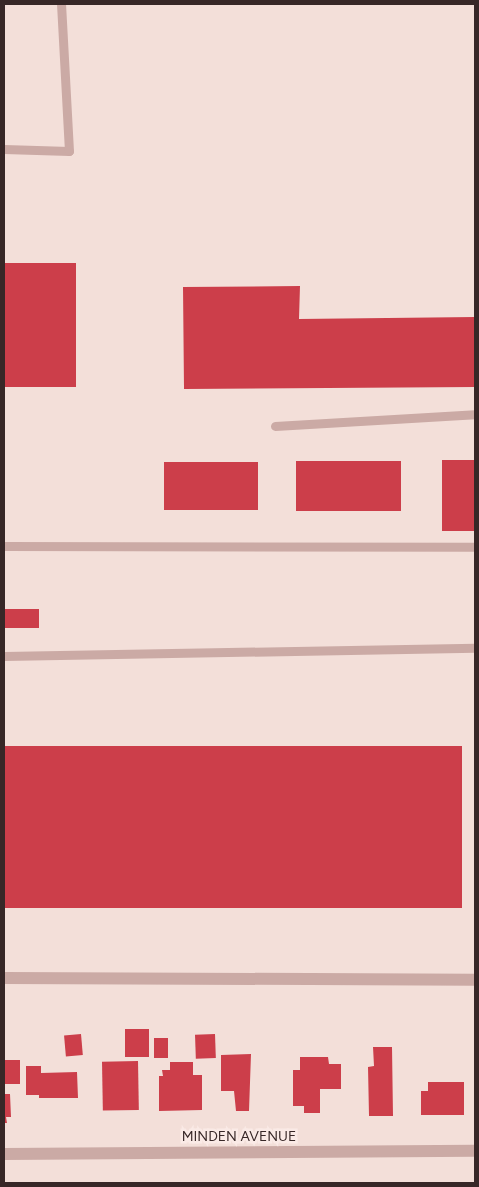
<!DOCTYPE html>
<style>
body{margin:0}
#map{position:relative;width:479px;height:1187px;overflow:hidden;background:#f3dfd9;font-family:Figtree,sans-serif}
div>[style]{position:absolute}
.building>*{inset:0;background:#cc3e4a;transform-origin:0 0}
.lane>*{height:9px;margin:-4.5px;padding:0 4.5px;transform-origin:4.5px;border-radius:4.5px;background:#cbaaa5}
.street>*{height:12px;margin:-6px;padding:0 6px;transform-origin:6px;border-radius:6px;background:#cbaaa5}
span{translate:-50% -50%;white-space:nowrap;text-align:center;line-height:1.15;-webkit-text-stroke:5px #faeae6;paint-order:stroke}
.street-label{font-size:14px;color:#372727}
.frame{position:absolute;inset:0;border:5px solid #372727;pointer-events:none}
</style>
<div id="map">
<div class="building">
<i style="left:76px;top:263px;width:124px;height:72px;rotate:90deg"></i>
<i style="clip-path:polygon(300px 286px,299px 319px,475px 317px,475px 387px,184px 389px,183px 287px)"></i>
<i style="left:442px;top:460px;width:33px;height:71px"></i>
<i style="left:401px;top:461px;width:50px;height:105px;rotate:90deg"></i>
<i style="left:258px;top:462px;width:48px;height:94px;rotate:90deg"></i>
<i style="left:4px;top:609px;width:35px;height:19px"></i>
<i style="left:462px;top:746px;width:162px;height:458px;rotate:90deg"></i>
<i style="left:149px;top:1029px;width:28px;height:24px;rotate:90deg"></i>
<i style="left:81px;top:1034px;width:21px;height:17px;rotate:85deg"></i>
<i style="left:215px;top:1034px;width:24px;height:20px;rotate:88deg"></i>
<i style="left:154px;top:1038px;width:14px;height:20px"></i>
<i style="clip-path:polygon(373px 1047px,392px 1047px,393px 1116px,369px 1116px,368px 1067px,374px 1066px)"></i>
<i style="clip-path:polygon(251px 1054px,249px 1111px,236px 1111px,234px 1091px,221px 1091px,221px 1055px)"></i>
<i style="clip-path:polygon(300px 1057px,328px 1057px,329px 1064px,341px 1064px,341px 1089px,320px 1089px,320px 1113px,304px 1113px,304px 1106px,293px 1106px,293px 1070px,300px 1070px)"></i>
<i style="left:4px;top:1060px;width:16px;height:24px"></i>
<i style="left:138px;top:1061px;width:49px;height:36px;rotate:89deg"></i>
<i style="clip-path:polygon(170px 1062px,193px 1062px,193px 1075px,202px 1075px,202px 1110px,159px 1111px,159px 1076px,163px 1076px,162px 1070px,170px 1070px)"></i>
<i style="clip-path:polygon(26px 1066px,41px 1066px,41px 1073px,77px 1072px,78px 1098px,39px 1098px,39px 1095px,26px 1095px)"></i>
<i style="clip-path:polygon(428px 1082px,464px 1082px,464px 1115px,421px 1115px,421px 1091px,428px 1091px)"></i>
<i style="clip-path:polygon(4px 1094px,10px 1094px,11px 1117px,6px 1117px,7px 1123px,4px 1123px)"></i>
</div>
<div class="lane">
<i style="left:4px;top:149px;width:65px;rotate:1.8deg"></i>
<i style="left:69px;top:151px;width:147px;rotate:-93.1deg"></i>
<i style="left:275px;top:426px;width:200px;rotate:-3.4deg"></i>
<i style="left:4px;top:546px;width:471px;rotate:0.1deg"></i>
<i style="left:4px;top:656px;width:471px;rotate:-1deg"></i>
</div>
<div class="street">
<i style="left:4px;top:978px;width:471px;rotate:0.2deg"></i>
<i style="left:4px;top:1154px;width:471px;rotate:-0.4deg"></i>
</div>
<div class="street-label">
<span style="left:239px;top:1137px">MINDEN AVENUE</span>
</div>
<div class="frame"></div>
</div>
